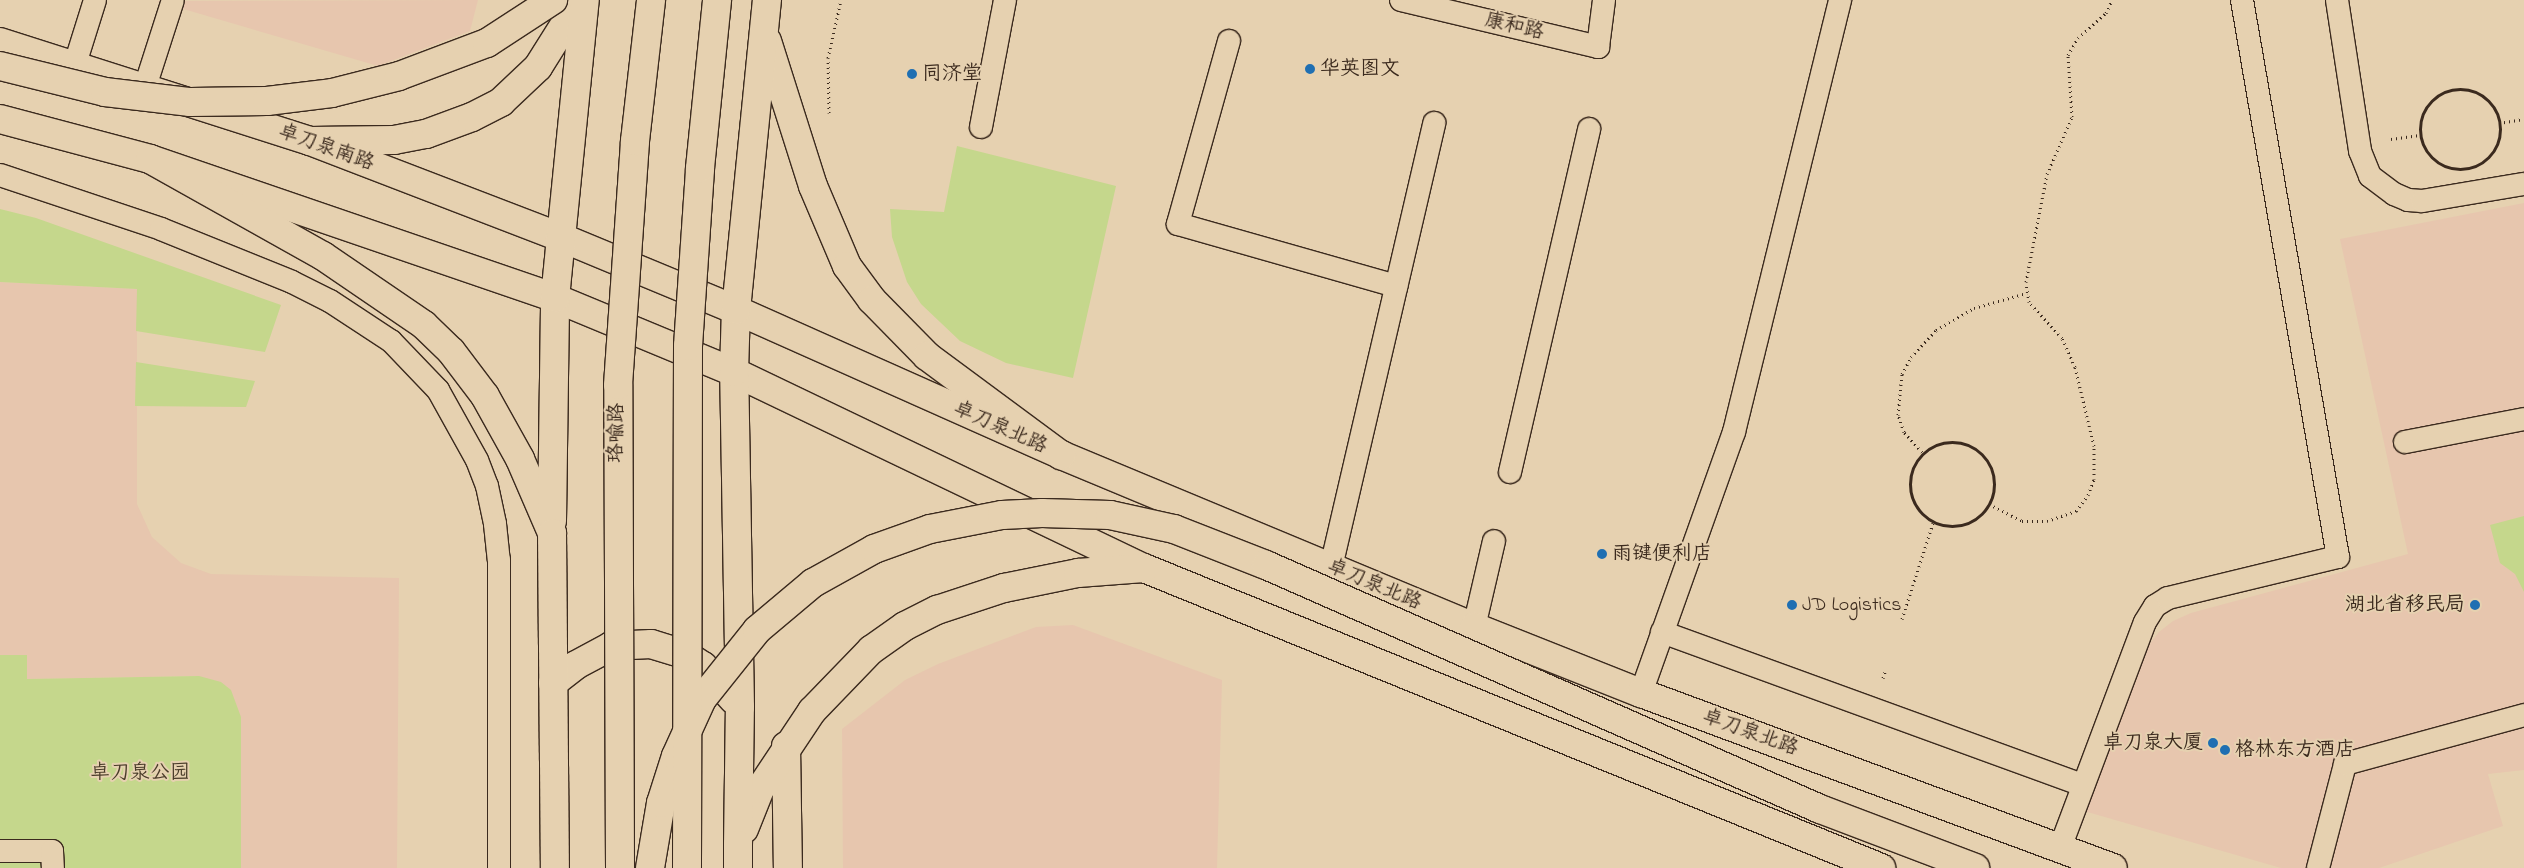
<!DOCTYPE html>
<meta charset="utf-8">
<style>
body{margin:0}
#map{position:relative;width:2524px;height:868px;overflow:hidden;background:#e6d1b0;font-family:"Indie Flower","LXGW WenKai TC",sans-serif}
div>[style]{position:absolute}
.built>*{inset:0;background:#e7c6ae}
.green>*{inset:0;background:#c5d78c}
.path>*{height:3px;margin-top:-1.5px;transform-origin:0;background:repeating-linear-gradient(90deg,#3b2a1e 0 1px,transparent 0 5px)}
.path>.ring{margin:-1.5px;padding:0;box-sizing:content-box;background:none;border:3px solid #3b2a1e;border-radius:50%}
.roads{filter:drop-shadow(1px 0 #3b2a1e) drop-shadow(-1px 0 #3b2a1e) drop-shadow(0 1px #3b2a1e) drop-shadow(0 -1px #3b2a1e)}
.service>*{height:22px;margin:-11px;padding:0 11px;transform-origin:11px;border-radius:11px;background:#e6d1b0}
.minor>*{height:28px;margin:-14px;padding:0 14px;transform-origin:14px;border-radius:14px;background:#e6d1b0}
.tertiary>*{height:28px;margin:-14px;padding:0 14px;transform-origin:14px;border-radius:14px;background:#e6d1b0}
.secondary>*{height:28px;margin:-14px;padding:0 14px;transform-origin:14px;border-radius:14px;background:#e6d1b0}
.primary>*{height:28px;margin:-14px;padding:0 14px;transform-origin:14px;border-radius:14px;background:#e6d1b0}
.trunk>*{height:28px;margin:-14px;padding:0 14px;transform-origin:14px;border-radius:14px;background:#e6d1b0}
.bridges{filter:drop-shadow(1px 0 #3b2a1e) drop-shadow(-1px 0 #3b2a1e) drop-shadow(0 1px #3b2a1e) drop-shadow(0 -1px #3b2a1e)}
.trunk-bridge>*{height:28px;margin:-14px;padding:0 14px;transform-origin:14px;border-radius:14px;background:#e6d1b0}
.dots>*{width:14px;height:14px;translate:-50% -50%;box-sizing:border-box;border:2px solid #e6d1b0;border-radius:50%}
span{translate:-50% -50%;white-space:nowrap;text-align:center;line-height:1.15;-webkit-text-stroke:4px #e6d1b0;paint-order:stroke}
.street-label{font-size:20px;color:#3b2a1e}
.poi-label{font-size:20px;color:#3b2a1e}
.left{translate:0 -50%;text-align:left}
.right{translate:-100% -50%;text-align:right}
.park-label{font-size:20px;color:#493b29}
</style>
<div id="map">
<div class="built">
<i style="clip-path:polygon(478px 0,470px 31px,378px 66px,156px 1px)"></i>
<i style="clip-path:polygon(2524px 203px,2524px 770px,2488px 774px,2503px 826px,2379px 868px,2281px 868px,2084px 811px,2145px 650px,2159px 632px,2173px 621px,2191px 613px,2408px 554px,2340px 239px)"></i>
<i style="clip-path:polygon(0 282px,137px 289px,137px 504px,152px 537px,181px 563px,211px 574px,399px 578px,397px 868px,241px 868px,241px 735px,199px 676px,27px 679px,27px 655px,0 655px)"></i>
<i style="clip-path:polygon(1073px 625px,1222px 680px,1217px 868px,843px 868px,842px 729px,905px 680px,938px 664px,1036px 627px)"></i>
</div>
<div class="green">
<i style="clip-path:polygon(957px 146px,1116px 186px,1073px 378px,1006px 363px,960px 341px,921px 304px,907px 282px,892px 237px,890px 209px,944px 212px)"></i>
<i style="clip-path:polygon(0 209px,36px 218px,281px 305px,265px 352px,136px 331px,137px 289px,0 282px)"></i>
<i style="clip-path:polygon(136px 362px,255px 381px,246px 407px,135px 406px)"></i>
<i style="clip-path:polygon(2524px 516px,2524px 592px,2515px 574px,2500px 563px,2490px 525px)"></i>
<i style="clip-path:polygon(0 655px,27px 655px,27px 679px,199px 676px,221px 682px,231px 690px,241px 717px,241px 868px,0 868px)"></i>
</div>
<div class="path">
<i class="ring" style="left:2420px;top:89px;width:77px;height:77px"></i>
<i style="left:829px;top:113px;width:55px;rotate:-91deg"></i>
<i style="left:828px;top:58px;width:59px;rotate:-77.4deg"></i>
<i style="left:2499px;top:123px;width:25px;rotate:-9deg"></i>
<i style="left:2391px;top:139px;width:29px;rotate:-8deg"></i>
<i class="ring" style="left:1910px;top:442px;width:81px;height:81px"></i>
<i style="left:1922px;top:452px;width:27px;rotate:-132deg"></i>
<i style="left:1904px;top:432px;width:18px;rotate:-109deg"></i>
<i style="left:1898px;top:415px;width:41px;rotate:-84.4deg"></i>
<i style="left:1902px;top:374px;width:19px;rotate:-62deg"></i>
<i style="left:1911px;top:357px;width:37px;rotate:-47deg"></i>
<i style="left:1936px;top:330px;width:44px;rotate:-30.1deg"></i>
<i style="left:1974px;top:308px;width:55px;rotate:-15.8deg"></i>
<i style="left:1989px;top:504px;width:37px;rotate:27deg"></i>
<i style="left:2022px;top:521px;width:25px"></i>
<i style="left:2047px;top:521px;width:31px;rotate:-19deg"></i>
<i style="left:2076px;top:511px;width:20px;rotate:-53deg"></i>
<i style="left:2088px;top:495px;width:17px;rotate:-69deg"></i>
<i style="left:2094px;top:479px;width:33px;rotate:-90deg"></i>
<i style="left:2094px;top:446px;width:81px;rotate:-103.5deg"></i>
<i style="left:2075px;top:367px;width:32px;rotate:-114deg"></i>
<i style="left:2062px;top:338px;width:49px;rotate:-132.5deg"></i>
<i style="left:2029px;top:302px;width:20px;rotate:-99deg"></i>
<i style="left:2026px;top:282px;width:110px;rotate:-79deg"></i>
<i style="left:2047px;top:174px;width:62px;rotate:-66.3deg"></i>
<i style="left:2072px;top:117px;width:62px;rotate:-93.7deg"></i>
<i style="left:2068px;top:55px;width:20px;rotate:-60deg"></i>
<i style="left:2078px;top:38px;width:38px;rotate:-42deg"></i>
<i style="left:2106px;top:13px;width:14px;rotate:-65deg"></i>
<i style="left:1902px;top:619px;width:101px;rotate:-72.1deg"></i>
<i style="left:1883px;top:678px;width:9px;rotate:-72deg"></i>
</div>
<div class="roads">
<div class="service">
<i style="left:1401px;top:0;width:203px;rotate:13.4deg"></i>
<i style="left:1598px;top:47px;width:47px;rotate:-82.7deg"></i>
<i style="left:2337px;top:0;width:153px;rotate:81.3deg"></i>
<i style="left:2360px;top:151px;width:27px;rotate:68deg"></i>
<i style="left:2370px;top:176px;width:30px;rotate:37deg"></i>
<i style="left:2394px;top:194px;width:15px;rotate:23deg"></i>
<i style="left:2408px;top:200px;width:14px;rotate:4deg"></i>
<i style="left:2422px;top:201px;width:103px;rotate:-9.5deg"></i>
<i style="left:1229px;top:41px;width:190px;rotate:105.6deg"></i>
<i style="left:1178px;top:224px;width:227px;rotate:15.9deg"></i>
<i style="left:75px;top:64px;width:67px;rotate:-72.6deg"></i>
<i style="left:145px;top:87px;width:91px;rotate:-72.2deg"></i>
<i style="left:981px;top:127px;width:129px;rotate:-79.3deg"></i>
<i style="left:0;top:175px;width:170px;rotate:18.5deg"></i>
<i style="left:161px;top:229px;width:141px;rotate:22deg"></i>
<i style="left:292px;top:282px;width:42px;rotate:26.6deg"></i>
<i style="left:330px;top:301px;width:73px;rotate:33.3deg"></i>
<i style="left:391px;top:341px;width:68px;rotate:46.2deg"></i>
<i style="left:438px;top:390px;width:80px;rotate:60.9deg"></i>
<i style="left:477px;top:460px;width:28px;rotate:69deg"></i>
<i style="left:487px;top:486px;width:39px;rotate:78deg"></i>
<i style="left:495px;top:524px;width:36px;rotate:84deg"></i>
<i style="left:499px;top:560px;width:308px;rotate:90deg"></i>
<i style="left:2405px;top:442px;width:121px;rotate:-10.9deg"></i>
<i style="left:1510px;top:472px;width:352px;rotate:-77deg"></i>
<i style="left:1331px;top:567px;width:456px;rotate:-76.9deg"></i>
<i style="left:1474px;top:627px;width:88px;rotate:-76.9deg"></i>
<i style="left:1662px;top:632px;width:448px;rotate:20deg"></i>
<i style="left:1641px;top:693px;width:277px;rotate:-70.4deg"></i>
<i style="left:1734px;top:432px;width:445px;rotate:-76.2deg"></i>
<i style="left:2060px;top:848px;width:241px;rotate:-69.4deg"></i>
<i style="left:2145px;top:622px;width:19px;rotate:-58deg"></i>
<i style="left:2155px;top:606px;width:15px;rotate:-32deg"></i>
<i style="left:2168px;top:598px;width:175px;rotate:-13.6deg"></i>
<i style="left:2338px;top:557px;width:565px;rotate:-99.78deg"></i>
<i style="left:0;top:851px;width:52px"></i>
<i style="left:52px;top:851px;width:17px;rotate:87deg"></i>
<i style="left:2318px;top:868px;width:107px;rotate:-75.4deg"></i>
<i style="left:2345px;top:764px;width:186px;rotate:-15.3deg"></i>
</div>
<div class="minor">
<i style="left:786px;top:746px;width:122px;rotate:89.1deg"></i>
</div>
<div class="tertiary">
<i style="left:736px;top:310px;width:356px;rotate:24deg"></i>
<i style="left:1061px;top:455px;width:447px;rotate:22.6deg"></i>
<i style="left:1474px;top:627px;width:180px;rotate:21.6deg"></i>
<i style="left:1641px;top:693px;width:503px;rotate:20.34deg"></i>
<i style="left:734px;top:372px;width:454px;rotate:25.6deg"></i>
<i style="left:1144px;top:568px;width:796px;rotate:22.15deg"></i>
</div>
<div class="secondary">
<i style="left:0;top:42px;width:325px;rotate:17.7deg"></i>
<i style="left:310px;top:141px;width:268px;rotate:21deg"></i>
<i style="left:560px;top:237px;width:191px;rotate:22.5deg"></i>
<i style="left:0;top:119px;width:155px;rotate:14.9deg"></i>
<i style="left:150px;top:159px;width:428px;rotate:18.9deg"></i>
<i style="left:555px;top:298px;width:194px;rotate:22.5deg"></i>
</div>
<div class="primary">
<i style="left:767px;top:41px;width:152px;rotate:72.4deg"></i>
<i style="left:813px;top:186px;width:87px;rotate:67deg"></i>
<i style="left:847px;top:266px;width:42px;rotate:53.7deg"></i>
<i style="left:872px;top:300px;width:78px;rotate:45.5deg"></i>
<i style="left:927px;top:356px;width:167px;rotate:36.5deg"></i>
<i style="left:310px;top:141px;width:84px;rotate:-0.7deg"></i>
<i style="left:394px;top:140px;width:33px;rotate:-11deg"></i>
<i style="left:426px;top:134px;width:49px;rotate:-20.3deg"></i>
<i style="left:472px;top:117px;width:33px;rotate:-27deg"></i>
<i style="left:501px;top:102px;width:51px;rotate:-43.4deg"></i>
<i style="left:538px;top:67px;width:79px;rotate:-57.9deg"></i>
<i style="left:150px;top:159px;width:198px;rotate:29.3deg"></i>
<i style="left:323px;top:256px;width:122px;rotate:34.3deg"></i>
<i style="left:424px;top:325px;width:37px;rotate:44deg"></i>
<i style="left:451px;top:351px;width:56px;rotate:52.9deg"></i>
<i style="left:485px;top:396px;width:72px;rotate:60.9deg"></i>
<i style="left:520px;top:459px;width:81px;rotate:66.6deg"></i>
<i style="left:552px;top:521px;width:223px;rotate:-89.2deg"></i>
<i style="left:555px;top:298px;width:300px;rotate:-84.3deg"></i>
<i style="left:553px;top:683px;width:29px;rotate:-38deg"></i>
<i style="left:576px;top:665px;width:40px;rotate:-28deg"></i>
<i style="left:611px;top:646px;width:40px;rotate:-2.9deg"></i>
<i style="left:651px;top:644px;width:37px;rotate:17deg"></i>
<i style="left:686px;top:655px;width:20px;rotate:33deg"></i>
<i style="left:703px;top:666px;width:45px;rotate:47.7deg"></i>
<i style="left:744px;top:829px;width:43px;rotate:-68.2deg"></i>
<i style="left:760px;top:789px;width:94px;rotate:-56.3deg"></i>
<i style="left:812px;top:711px;width:85px;rotate:-46deg"></i>
<i style="left:871px;top:650px;width:42px;rotate:-35.2deg"></i>
<i style="left:905px;top:626px;width:36px;rotate:-27deg"></i>
<i style="left:937px;top:610px;width:71px;rotate:-18.2deg"></i>
<i style="left:1004px;top:588px;width:76px;rotate:-11.5deg"></i>
<i style="left:1078px;top:573px;width:66px;rotate:-4.3deg"></i>
<i style="left:738px;top:845px;width:138px;rotate:-89.2deg"></i>
<i style="left:740px;top:707px;width:335px;rotate:-91deg"></i>
<i style="left:734px;top:372px;width:62px;rotate:-88.2deg"></i>
<i style="left:736px;top:310px;width:312px;rotate:-84.3deg"></i>
</div>
<div class="trunk">
<i style="left:552px;top:533px;width:335px;rotate:89.5deg"></i>
<i style="left:738px;top:845px;width:23px;rotate:90deg"></i>
</div>
</div>
<div class="bridges">
<div class="trunk-bridge">
<i style="left:0;top:66px;width:108px;rotate:13.9deg"></i>
<i style="left:105px;top:92px;width:86px;rotate:6.7deg"></i>
<i style="left:190px;top:102px;width:77px;rotate:-0.7deg"></i>
<i style="left:267px;top:101px;width:65px;rotate:-7deg"></i>
<i style="left:332px;top:93px;width:69px;rotate:-14.2deg"></i>
<i style="left:399px;top:76px;width:94px;rotate:-20.6deg"></i>
<i style="left:487px;top:43px;width:79px;rotate:-33.1deg"></i>
<i style="left:620px;top:868px;width:483px;rotate:-90.2deg"></i>
<i style="left:618px;top:385px;width:245px;rotate:-86deg"></i>
<i style="left:635px;top:141px;width:142px;rotate:-83.5deg"></i>
<i style="left:650px;top:868px;width:66px;rotate:-80.4deg"></i>
<i style="left:661px;top:803px;width:49px;rotate:-72.3deg"></i>
<i style="left:676px;top:756px;width:63px;rotate:-65.5deg"></i>
<i style="left:702px;top:699px;width:88px;rotate:-51.4deg"></i>
<i style="left:757px;top:630px;width:73px;rotate:-40deg"></i>
<i style="left:813px;top:583px;width:70px;rotate:-29.1deg"></i>
<i style="left:874px;top:549px;width:59px;rotate:-19.7deg"></i>
<i style="left:930px;top:529px;width:73px;rotate:-11deg"></i>
<i style="left:1002px;top:515px;width:40px;rotate:-2.9deg"></i>
<i style="left:1042px;top:513px;width:68px;rotate:1.7deg"></i>
<i style="left:1110px;top:515px;width:66px;rotate:12.3deg"></i>
<i style="left:1174px;top:529px;width:99px;rotate:21.4deg"></i>
<i style="left:1266px;top:565px;width:605px;rotate:23.77deg"></i>
<i style="left:1820px;top:809px;width:166px;rotate:20.8deg"></i>
<i style="left:687px;top:868px;width:522px;rotate:-89.89deg"></i>
<i style="left:688px;top:346px;width:178px;rotate:-86.1deg"></i>
<i style="left:700px;top:168px;width:169px;rotate:-84.2deg"></i>
</div>
</div>
<div class="dots">
<i style="left:1310px;top:69px;background:#1f6fb2"></i>
<i style="left:912px;top:74px;background:#1f6fb2"></i>
<i style="left:1602px;top:554px;background:#1f6fb2"></i>
<i style="left:1792px;top:605px;background:#1f6fb2"></i>
<i style="left:2475px;top:605px;background:#1f6fb2"></i>
<i style="left:2213px;top:743px;background:#1f6fb2"></i>
<i style="left:2225px;top:750px;background:#1f6fb2"></i>
</div>
<div class="street-label">
<span style="left:1514px;top:27px;rotate:13deg">康和路</span>
<span style="left:326px;top:148px;rotate:20deg">卓刀泉南路</span>
<span style="left:1000px;top:428px;rotate:24deg">卓刀泉北路</span>
<span style="left:617px;top:433px;rotate:-89deg">珞喻路</span>
<span style="left:1374px;top:585px;rotate:23deg">卓刀泉北路</span>
<span style="left:1750px;top:733px;rotate:20deg">卓刀泉北路</span>
</div>
<div class="poi-label">
<span class="left" style="left:1320px;top:69px">华英图文</span>
<span class="left" style="left:922px;top:74px">同济堂</span>
<span class="left" style="left:1612px;top:554px">雨键便利店</span>
<span class="left" style="left:1802px;top:605px">JD Logistics</span>
<span class="right" style="left:2465px;top:605px">湖北省移民局</span>
<span class="right" style="left:2203px;top:743px">卓刀泉大厦</span>
<span class="left" style="left:2235px;top:750px">格林东方酒店</span>
</div>
<div class="park-label">
<span style="left:140px;top:773px">卓刀泉公园</span>
</div>
</div>
